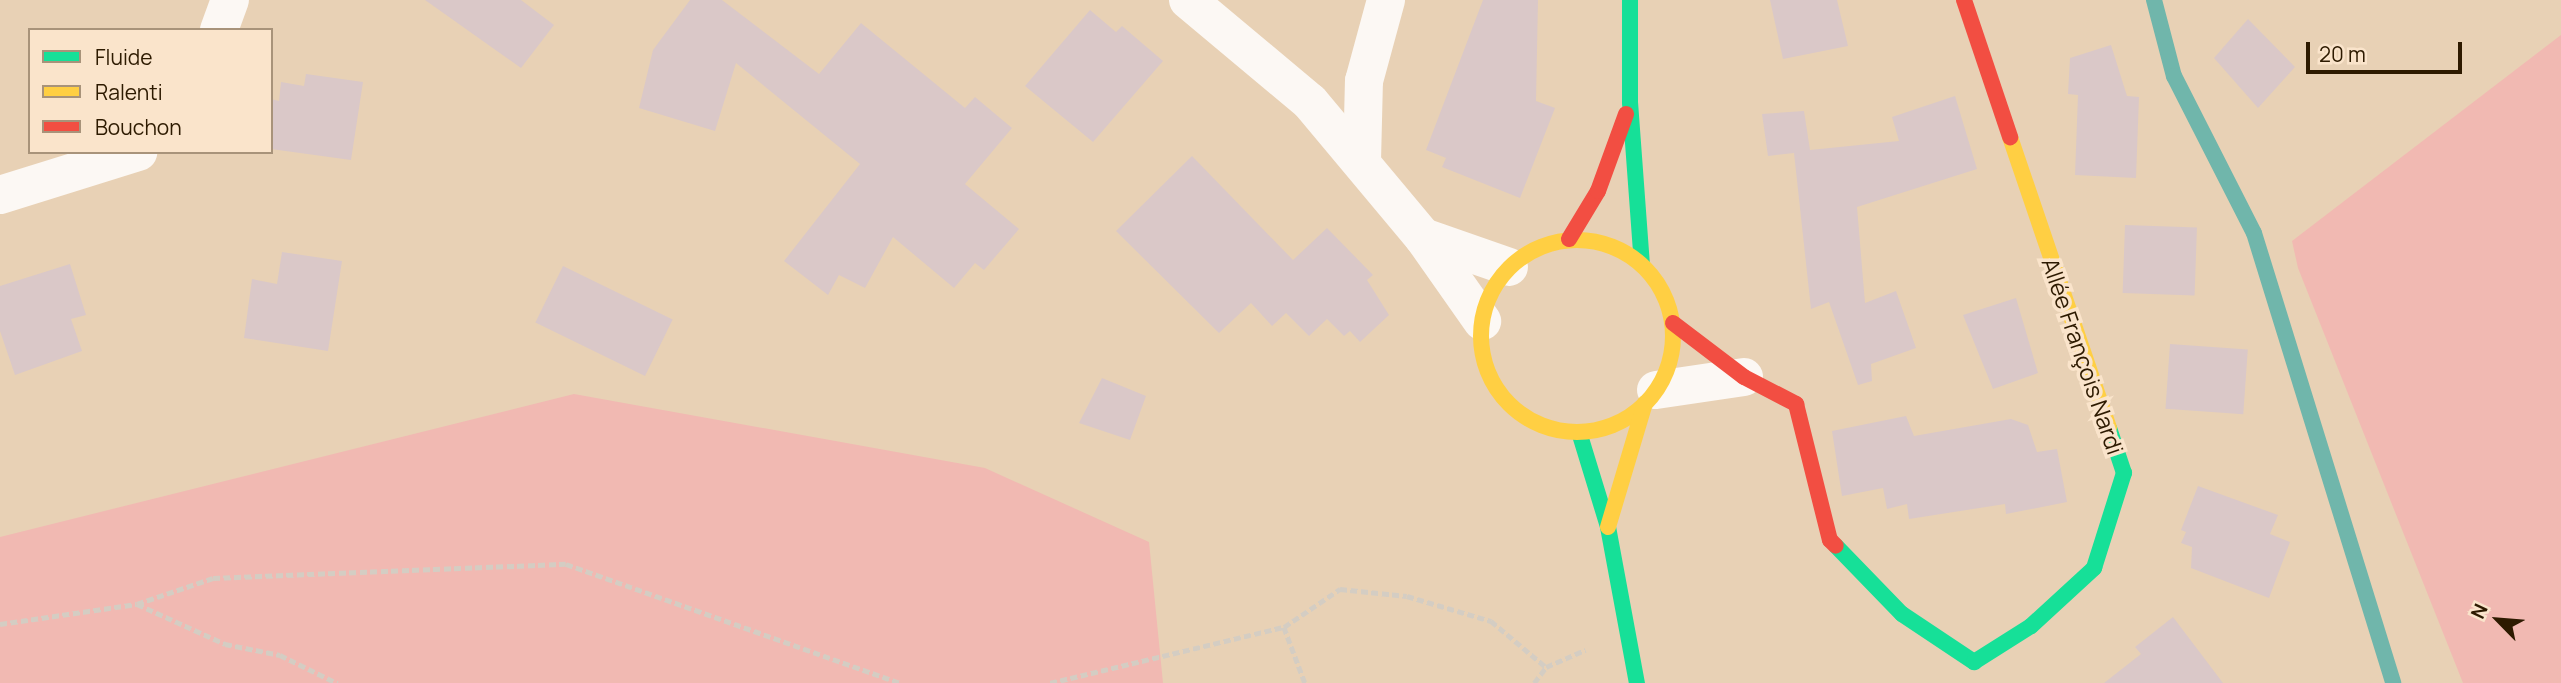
<!DOCTYPE html>
<meta charset="utf-8">
<style>
body{margin:0}
#map{position:relative;width:2561px;height:683px;overflow:hidden;background:#e8d1b5;font-family:Manrope,sans-serif}
div>[style]{position:absolute}
.green>*{inset:0;background:#f1b9b2}
.stream>*{height:16px;margin:-8px;padding:0 8px;transform-origin:8px;border-radius:8px;background:#70b6ab}
.building>*{inset:0;background:#dac8c8;transform-origin:0 0}
.path>*{height:4.5px;margin-top:-2.25px;transform-origin:0;background:repeating-linear-gradient(90deg,#d4cdc3 0 7px,transparent 0 10.5px)}
.street>*{height:38px;margin:-19px;padding:0 19px;transform-origin:19px;border-radius:19px;background:#fcf8f4}
.fast>*{height:16px;margin:-8px;padding:0 8px;transform-origin:8px;border-radius:8px;background:#16e098}
.slow>*{height:16px;margin:-8px;padding:0 8px;transform-origin:8px;border-radius:8px;background:#ffcf43}
.slow>.ring{margin:-8px;padding:0;box-sizing:content-box;background:none;border:16px solid #ffcf43;border-radius:50%}
.jam>*{height:16px;margin:-8px;padding:0 8px;transform-origin:8px;border-radius:8px;background:#f24e42}
span{translate:-50% -50%;white-space:nowrap;text-align:center;line-height:1.15;-webkit-text-stroke:7px #fae4cb;paint-order:stroke}
.street-label{font-size:23px;color:#2d1a00}
.legend{position:absolute;left:28px;top:28px;width:245px;height:126px;box-sizing:border-box;background:#fae4cb;border:2px solid #a8937a;margin:0;padding:9px 12px;list-style:none;font-size:21px;color:#2d1a00}
.legend li{display:flex;align-items:center;gap:14px;height:35px}
.legend b{width:35px;border:2px solid #a8937a}
.north{position:absolute;left:2463px;top:585px;width:70px;height:70px;-webkit-text-stroke:5px #fae4cb;paint-order:stroke;rotate:295deg;font-size:19px;font-weight:700;line-height:28px;text-align:center;color:#2d1a00}
.north::after{content:'';display:block;margin:auto;width:24px;height:32px;background:#2d1a00;clip-path:polygon(50% 0,100% 100%,50% 72%,0 100%)}
.scale{position:absolute;left:2306px;top:42px;width:156px;height:32px;box-sizing:border-box;border:4px solid #2d1a00;border-top:0;padding-left:9px;font-size:21px;line-height:24px;white-space:nowrap;color:#2d1a00;-webkit-text-stroke:5px #fae4cb;paint-order:stroke}
</style>
<div id="map">
<div class="green">
<i style="clip-path:polygon(2561px 35px,2561px 683px,2463px 683px,2298px 268px,2292px 241px)"></i>
<i style="clip-path:polygon(574px 394px,985px 468px,1149px 542px,1163px 683px,0 683px,0 537px)"></i>
</div>
<div class="stream">
<i style="left:2154px;top:0;width:79px;rotate:75.3deg"></i>
<i style="left:2174px;top:76px;width:176px;rotate:63deg"></i>
<i style="left:2254px;top:233px;width:471px;rotate:72.8deg"></i>
</div>
<div class="building">
<i style="clip-path:polygon(425px 0,521px 0,554px 25px,521px 68px)"></i>
<i style="clip-path:polygon(690px 0,722px 0,819px 74px,861px 23px,965px 108px,975px 97px,1012px 128px,965px 184px,1019px 229px,984px 270px,975px 263px,954px 288px,893px 237px,865px 288px,839px 275px,828px 295px,784px 261px,860px 164px,736px 63px,715px 131px,639px 108px,653px 50px)"></i>
<i style="clip-path:polygon(1483px 0,1538px 0,1536px 101px,1555px 108px,1520px 198px,1442px 167px,1446px 158px,1426px 150px)"></i>
<i style="clip-path:polygon(1770px 0,1837px 0,1848px 46px,1783px 59px)"></i>
<i style="clip-path:polygon(1090px 10px,1116px 32px,1122px 26px,1163px 61px,1093px 142px,1025px 86px)"></i>
<i style="clip-path:polygon(2248px 19px,2295px 67px,2258px 108px,2214px 58px)"></i>
<i style="clip-path:polygon(2111px 45px,2127px 96px,2139px 97px,2136px 178px,2075px 175px,2078px 95px,2068px 94px,2070px 58px)"></i>
<i style="clip-path:polygon(306px 74px,363px 82px,351px 160px,271px 149px,271px 99px,279px 101px,281px 82px,304px 86px)"></i>
<i style="clip-path:polygon(1955px 96px,1977px 169px,1857px 207px,1865px 303px,1896px 291px,1916px 348px,1871px 364px,1872px 381px,1858px 385px,1829px 302px,1811px 309px,1794px 153px,1768px 156px,1762px 114px,1804px 111px,1810px 150px,1899px 141px,1892px 117px)"></i>
<i style="clip-path:polygon(1192px 156px,1293px 260px,1327px 228px,1373px 275px,1367px 280px,1389px 315px,1360px 342px,1350px 331px,1344px 336px,1327px 319px,1309px 336px,1286px 313px,1272px 326px,1251px 303px,1219px 333px,1116px 231px)"></i>
<i style="left:2125px;top:225px;width:72px;height:68px;rotate:2deg"></i>
<i style="clip-path:polygon(282px 252px,342px 261px,328px 351px,244px 338px,252px 279px,277px 284px)"></i>
<i style="clip-path:polygon(70px 264px,86px 315px,71px 319px,82px 351px,15px 375px,0 331px,0 286px)"></i>
<i style="left:563px;top:266px;width:122px;height:63px;rotate:26deg"></i>
<i style="clip-path:polygon(2016px 298px,2038px 373px,1993px 389px,1963px 315px)"></i>
<i style="left:2170px;top:344px;width:78px;height:65px;rotate:4deg"></i>
<i style="clip-path:polygon(1102px 378px,1146px 396px,1130px 440px,1079px 423px)"></i>
<i style="clip-path:polygon(1906px 416px,1914px 436px,2011px 419px,2028px 425px,2037px 452px,2057px 449px,2067px 502px,2006px 514px,2005px 504px,1909px 519px,1907px 504px,1887px 509px,1883px 488px,1842px 496px,1832px 431px)"></i>
<i style="clip-path:polygon(2198px 486px,2278px 515px,2270px 534px,2290px 542px,2269px 598px,2191px 568px,2192px 547px,2181px 543px,2186px 532px,2181px 530px)"></i>
<i style="clip-path:polygon(2173px 617px,2223px 683px,2104px 683px,2141px 654px,2135px 647px)"></i>
</div>
<div class="path">
<i style="left:137px;top:604px;width:97px;rotate:24.4deg"></i>
<i style="left:225px;top:644px;width:56px;rotate:11.3deg"></i>
<i style="left:280px;top:655px;width:64px;rotate:26.2deg"></i>
<i style="left:0;top:624px;width:138px;rotate:-8.3deg"></i>
<i style="left:137px;top:604px;width:80px;rotate:-18.9deg"></i>
<i style="left:213px;top:578px;width:353px;rotate:-2.3deg"></i>
<i style="left:566px;top:564px;width:355px;rotate:19.6deg"></i>
<i style="left:1284px;top:627px;width:60px;rotate:69.4deg"></i>
<i style="left:1050px;top:683px;width:241px;rotate:-13.5deg"></i>
<i style="left:1284px;top:627px;width:68px;rotate:-34.2deg"></i>
<i style="left:1340px;top:589px;width:67px;rotate:6deg"></i>
<i style="left:1407px;top:596px;width:88px;rotate:16.6deg"></i>
<i style="left:1491px;top:621px;width:72px;rotate:39.9deg"></i>
<i style="left:1534px;top:683px;width:20px;rotate:-53deg"></i>
<i style="left:1546px;top:667px;width:43px;rotate:-23.6deg"></i>
</div>
<div class="street">
<i style="left:1188px;top:0;width:159px;rotate:39.9deg"></i>
<i style="left:1310px;top:102px;width:176px;rotate:50.1deg"></i>
<i style="left:1423px;top:237px;width:103px;rotate:54.9deg"></i>
<i style="left:219px;top:30px;width:32px;rotate:-70deg"></i>
<i style="left:1362px;top:161px;width:80px;rotate:-88.6deg"></i>
<i style="left:1364px;top:81px;width:84px;rotate:-74.8deg"></i>
<i style="left:0;top:195px;width:145px;rotate:-17.3deg"></i>
<i style="left:1423px;top:237px;width:91px;rotate:19.2deg"></i>
<i style="left:1656px;top:390px;width:89px;rotate:-8.4deg"></i>
</div>
<div class="fast">
<i style="left:1630px;top:0;width:102px;rotate:90deg"></i>
<i style="left:1630px;top:102px;width:163px;rotate:85.8deg"></i>
<i style="left:1579px;top:432px;width:99px;rotate:73deg"></i>
<i style="left:1608px;top:527px;width:159px;rotate:79.5deg"></i>
<i style="left:1836px;top:546px;width:95px;rotate:45.9deg"></i>
<i style="left:1902px;top:614px;width:87px;rotate:33.7deg"></i>
<i style="left:1974px;top:662px;width:67px;rotate:-32.3deg"></i>
<i style="left:2031px;top:626px;width:86px;rotate:-42.6deg"></i>
<i style="left:2094px;top:568px;width:100px;rotate:-72.5deg"></i>
<i style="left:2124px;top:473px;width:47px;rotate:-108.4deg"></i>
</div>
<div class="slow">
<i style="left:2010px;top:137px;width:307px;rotate:71.2deg"></i>
<i class="ring" style="left:1481px;top:240px;width:176px;height:176px"></i>
<i style="left:1608px;top:527px;width:129px;rotate:-73.4deg"></i>
</div>
<div class="jam">
<i style="left:1964px;top:0;width:145px;rotate:71.4deg"></i>
<i style="left:1569px;top:239px;width:56px;rotate:-58.9deg"></i>
<i style="left:1598px;top:191px;width:82px;rotate:-70deg"></i>
<i style="left:1673px;top:323px;width:89px;rotate:37.3deg"></i>
<i style="left:1744px;top:377px;width:59px;rotate:27.4deg"></i>
<i style="left:1796px;top:404px;width:140px;rotate:76deg"></i>
<i style="left:1830px;top:540px;width:8px;rotate:45deg"></i>
</div>
<div class="street-label">
<span style="left:2083px;top:356px;rotate:71deg">Allée François Nardi</span>
</div>
<ul class="legend">
<li><b style="height:9px;background:#16e098"></b>Fluide</li>
<li><b style="height:9px;background:#ffcf43"></b>Ralenti</li>
<li><b style="height:9px;background:#f24e42"></b>Bouchon</li>
</ul>
<div class="north">N</div>
<div class="scale">20 m</div>
</div>
